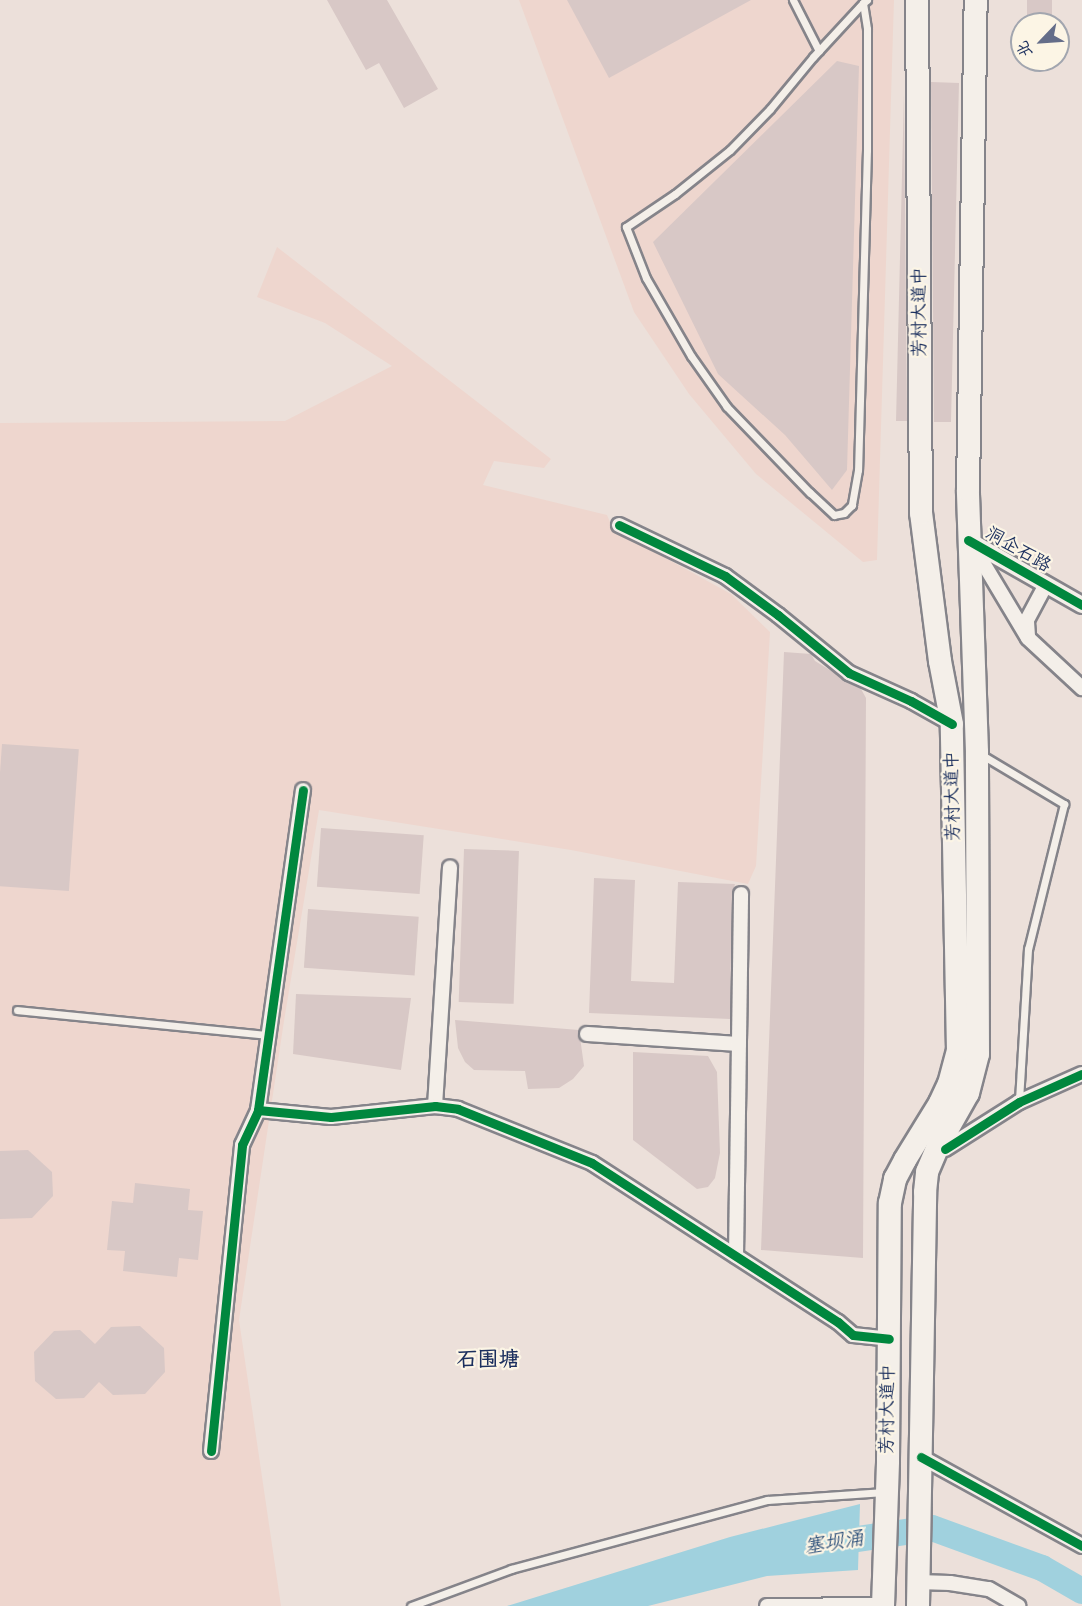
<!DOCTYPE html>
<meta charset="utf-8">
<style>
body{margin:0}
#map{position:relative;width:1082px;height:1606px;overflow:hidden;background:#ece0da;font-family:"Balsamiq Sans","LXGW WenKai TC",sans-serif}
div>[style]{position:absolute}
.built>*{inset:0;background:#eed6ce}
.water>*{inset:0;background:#a0d1de}
.river>*{height:26px;margin:-13px;padding:0 13px;transform-origin:13px;border-radius:13px;background:#a0d1de}
.building>*{inset:0;background:#d8c8c6;transform-origin:0 0}
.roads{filter:drop-shadow(2px 0 #85848a) drop-shadow(-2px 0 #85848a) drop-shadow(0 2px #85848a) drop-shadow(0 -2px #85848a)}
.service>*{height:7px;margin:-3.5px;padding:0 3.5px;transform-origin:3.5px;border-radius:3.5px;background:#f4efe9}
.minor>*{height:14px;margin:-7px;padding:0 7px;transform-origin:7px;border-radius:7px;background:#f4efe9}
.tertiary>*{height:16px;margin:-8px;padding:0 8px;transform-origin:8px;border-radius:8px;background:#f4efe9}
.trunk>*{height:22px;margin:-11px;padding:0 11px;transform-origin:11px;border-radius:11px;background:#f4efe9}
.cycleway>*{height:9px;margin:-4.5px;padding:0 4.5px;transform-origin:4.5px;border-radius:4.5px;background:#00873e}
span{translate:-50% -50%;white-space:nowrap;text-align:center;line-height:1.15;-webkit-text-stroke:4.5px #fcf5e5;paint-order:stroke}
.street-label{font-size:18px;color:#1b2f5e}
.water-label{font-size:20px;color:#34567e;font-style:italic}
.quarter-label{font-size:21px;color:#1b2f5e;font-weight:700}
.north{position:absolute;left:1010px;top:12px;width:60px;height:60px;box-sizing:border-box;background:#fcf5e5;border:2px solid #a2a6af;border-radius:50%;rotate:245deg;font-size:16px;font-weight:700;line-height:24px;text-align:center;color:#1b2f5e}
.north::after{content:'';display:block;margin:auto;width:21px;height:27px;background:#646d89;clip-path:polygon(50% 0,100% 100%,50% 72%,0 100%)}
</style>
<div id="map">
<div class="built">
<i style="clip-path:polygon(519px 0,894px 0,877px 560px,863px 562px,756px 474px,689px 394px,634px 312px)"></i>
<i style="clip-path:polygon(277px 247px,551px 459px,544px 468px,494px 461px,483px 485px,607px 515px,613px 529px,731px 594px,770px 632px,756px 866px,748px 884px,571px 850px,319px 810px,284px 1021px,239px 1320px,281px 1606px,0 1606px,0 423px,285px 421px,392px 366px,325px 323px,257px 297px)"></i>
</div>
<div class="water">
<i style="clip-path:polygon(860px 1504px,858px 1570px,767px 1576px,648px 1606px,507px 1606px,730px 1537px)"></i>
</div>
<div class="river">
<i style="left:824px;top:1544px;width:109px;rotate:-8.4deg"></i>
<i style="left:932px;top:1528px;width:117px;rotate:20deg"></i>
<i style="left:1042px;top:1568px;width:46px;rotate:29.9deg"></i>
</div>
<div class="building">
<i style="clip-path:polygon(327px 0,387px 0,438px 89px,404px 108px,379px 63px,366px 70px)"></i>
<i style="clip-path:polygon(567px 0,751px 0,609px 78px)"></i>
<i style="left:1027px;top:0;width:25px;height:24px"></i>
<i style="clip-path:polygon(837px 61px,859px 66px,847px 470px,832px 490px,785px 435px,718px 374px,653px 242px)"></i>
<i style="clip-path:polygon(931px 82px,959px 83px,951px 422px,934px 422px)"></i>
<i style="clip-path:polygon(904px 93px,907px 421px,896px 421px)"></i>
<i style="clip-path:polygon(784px 652px,811px 654px,815px 661px,861px 689px,866px 698px,863px 1258px,761px 1250px)"></i>
<i style="left:2px;top:744px;width:77px;height:142px;rotate:4deg"></i>
<i style="left:321px;top:828px;width:103px;height:59px;rotate:4deg"></i>
<i style="left:464px;top:849px;width:55px;height:153px;rotate:2deg"></i>
<i style="clip-path:polygon(594px 878px,635px 880px,631px 981px,674px 983px,678px 882px,735px 884px,732px 894px,730px 1019px,589px 1013px)"></i>
<i style="left:308px;top:909px;width:111px;height:59px;rotate:4deg"></i>
<i style="clip-path:polygon(296px 994px,411px 998px,401px 1070px,293px 1054px)"></i>
<i style="clip-path:polygon(455px 1020px,579px 1030px,584px 1066px,573px 1079px,559px 1088px,528px 1089px,525px 1071px,474px 1070px,465px 1062px,458px 1048px)"></i>
<i style="clip-path:polygon(633px 1052px,708px 1056px,717px 1072px,720px 1153px,715px 1178px,708px 1187px,697px 1189px,633px 1140px)"></i>
<i style="clip-path:polygon(28px 1150px,52px 1172px,53px 1196px,32px 1218px,0 1219px,0 1151px)"></i>
<i style="clip-path:polygon(135px 1183px,190px 1189px,188px 1210px,203px 1211px,198px 1260px,179px 1258px,177px 1277px,123px 1271px,125px 1251px,107px 1250px,112px 1201px,133px 1203px)"></i>
<i style="clip-path:polygon(140px 1326px,164px 1348px,165px 1372px,145px 1394px,113px 1395px,99px 1382px,84px 1398px,56px 1399px,35px 1381px,34px 1352px,54px 1331px,80px 1330px,95px 1344px,111px 1327px)"></i>
</div>
<div class="roads">
<div class="service">
<i style="left:793px;top:0;width:57px;rotate:63deg"></i>
<i style="left:863px;top:3px;width:26px;rotate:81deg"></i>
<i style="left:867px;top:29px;width:121px;rotate:90deg"></i>
<i style="left:867px;top:150px;width:320px;rotate:91.6deg"></i>
<i style="left:858px;top:470px;width:36px;rotate:100deg"></i>
<i style="left:852px;top:505px;width:11px;rotate:135deg"></i>
<i style="left:844px;top:513px;width:10px;rotate:169deg"></i>
<i style="left:834px;top:515px;width:33px;rotate:-137deg"></i>
<i style="left:810px;top:493px;width:120px;rotate:-134deg"></i>
<i style="left:727px;top:407px;width:62px;rotate:-125.2deg"></i>
<i style="left:691px;top:356px;width:90px;rotate:-120deg"></i>
<i style="left:646px;top:278px;width:55px;rotate:-111.4deg"></i>
<i style="left:626px;top:227px;width:59px;rotate:-34deg"></i>
<i style="left:675px;top:194px;width:70px;rotate:-38.7deg"></i>
<i style="left:730px;top:150px;width:57px;rotate:-45.7deg"></i>
<i style="left:770px;top:109px;width:67px;rotate:-50.4deg"></i>
<i style="left:813px;top:57px;width:74px;rotate:-47.2deg"></i>
<i style="left:863px;top:3px;width:5px;rotate:-37deg"></i>
<i style="left:982px;top:755px;width:96px;rotate:30.9deg"></i>
<i style="left:1064px;top:804px;width:149px;rotate:103.9deg"></i>
<i style="left:1028px;top:949px;width:152px;rotate:93.4deg"></i>
<i style="left:17px;top:1010px;width:252px;rotate:5.7deg"></i>
<i style="left:411px;top:1606px;width:107px;rotate:-20.3deg"></i>
<i style="left:511px;top:1569px;width:265px;rotate:-15.1deg"></i>
<i style="left:767px;top:1500px;width:118px;rotate:-3.9deg"></i>
</div>
<div class="minor">
<i style="left:619px;top:525px;width:118px;rotate:25.7deg"></i>
<i style="left:725px;top:576px;width:66px;rotate:36.3deg"></i>
<i style="left:778px;top:615px;width:92px;rotate:39.2deg"></i>
<i style="left:849px;top:673px;width:68px;rotate:24.3deg"></i>
<i style="left:911px;top:701px;width:47px;rotate:29.3deg"></i>
<i style="left:973px;top:546px;width:107px;rotate:59.1deg"></i>
<i style="left:1028px;top:638px;width:74px;rotate:42.8deg"></i>
<i style="left:1028px;top:636px;width:16px;rotate:-94deg"></i>
<i style="left:1027px;top:620px;width:40px;rotate:-62deg"></i>
<i style="left:587px;top:1034px;width:152px;rotate:3.8deg"></i>
<i style="left:435px;top:1106px;width:239px;rotate:-86.4deg"></i>
<i style="left:258px;top:1110px;width:73px;rotate:5.5deg"></i>
<i style="left:331px;top:1117px;width:105px;rotate:-6deg"></i>
<i style="left:435px;top:1106px;width:23px;rotate:7deg"></i>
<i style="left:458px;top:1109px;width:144px;rotate:21.9deg"></i>
<i style="left:592px;top:1163px;width:293px;rotate:32.9deg"></i>
<i style="left:838px;top:1322px;width:20px;rotate:41deg"></i>
<i style="left:853px;top:1335px;width:36px;rotate:6deg"></i>
<i style="left:945px;top:1149px;width:88px;rotate:-32.4deg"></i>
<i style="left:1019px;top:1102px;width:69px;rotate:-24deg"></i>
<i style="left:736px;top:1256px;width:362px;rotate:-89.2deg"></i>
<i style="left:211px;top:1451px;width:308px;rotate:-84.2deg"></i>
<i style="left:242px;top:1145px;width:38px;rotate:-65deg"></i>
<i style="left:258px;top:1110px;width:323px;rotate:-82deg"></i>
<i style="left:921px;top:1457px;width:184px;rotate:28.9deg"></i>
<i style="left:918px;top:1582px;width:32px;rotate:2deg"></i>
<i style="left:950px;top:1583px;width:39px;rotate:9deg"></i>
<i style="left:989px;top:1589px;width:34px;rotate:30deg"></i>
<i style="left:767px;top:1606px;width:116px;rotate:-0.5deg"></i>
</div>
<div class="tertiary">
<i style="left:968px;top:540px;width:131px;rotate:29.7deg"></i>
</div>
<div class="trunk">
<i style="left:883px;top:1606px;width:145px;rotate:-88deg"></i>
<i style="left:888px;top:1461px;width:258px;rotate:-89.6deg"></i>
<i style="left:890px;top:1203px;width:25px;rotate:-78deg"></i>
<i style="left:895px;top:1179px;width:21px;rotate:-62deg"></i>
<i style="left:905px;top:1160px;width:67px;rotate:-58.4deg"></i>
<i style="left:940px;top:1103px;width:21px;rotate:-65deg"></i>
<i style="left:949px;top:1084px;width:34px;rotate:-75deg"></i>
<i style="left:958px;top:1051px;width:327px;rotate:-91.1deg"></i>
<i style="left:952px;top:724px;width:64px;rotate:-100.8deg"></i>
<i style="left:940px;top:661px;width:149px;rotate:-97.3deg"></i>
<i style="left:921px;top:513px;width:513px;rotate:-90.45deg"></i>
<i style="left:918px;top:1606px;width:414px;rotate:-89deg"></i>
<i style="left:925px;top:1192px;width:20px;rotate:-84deg"></i>
<i style="left:927px;top:1172px;width:28px;rotate:-67deg"></i>
<i style="left:938px;top:1146px;width:61px;rotate:-60.5deg"></i>
<i style="left:968px;top:1093px;width:40px;rotate:-75.6deg"></i>
<i style="left:978px;top:1054px;width:302px;rotate:-90.2deg"></i>
<i style="left:977px;top:752px;width:262px;rotate:-92deg"></i>
<i style="left:968px;top:490px;width:490px;rotate:-89.1deg"></i>
</div>
</div>
<div class="cycleway">
<i style="left:619px;top:525px;width:118px;rotate:25.7deg"></i>
<i style="left:725px;top:576px;width:66px;rotate:36.3deg"></i>
<i style="left:778px;top:615px;width:92px;rotate:39.2deg"></i>
<i style="left:849px;top:673px;width:68px;rotate:24.3deg"></i>
<i style="left:911px;top:701px;width:47px;rotate:29.3deg"></i>
<i style="left:968px;top:540px;width:131px;rotate:29.7deg"></i>
<i style="left:258px;top:1110px;width:73px;rotate:5.5deg"></i>
<i style="left:331px;top:1117px;width:105px;rotate:-6deg"></i>
<i style="left:435px;top:1106px;width:23px;rotate:7deg"></i>
<i style="left:458px;top:1109px;width:144px;rotate:21.9deg"></i>
<i style="left:592px;top:1163px;width:293px;rotate:32.9deg"></i>
<i style="left:838px;top:1322px;width:20px;rotate:41deg"></i>
<i style="left:853px;top:1335px;width:36px;rotate:6deg"></i>
<i style="left:945px;top:1149px;width:88px;rotate:-32.4deg"></i>
<i style="left:1019px;top:1102px;width:69px;rotate:-24deg"></i>
<i style="left:211px;top:1451px;width:308px;rotate:-84.2deg"></i>
<i style="left:242px;top:1145px;width:38px;rotate:-65deg"></i>
<i style="left:258px;top:1110px;width:323px;rotate:-82deg"></i>
<i style="left:921px;top:1457px;width:184px;rotate:28.9deg"></i>
</div>
<div class="street-label">
<span style="left:920px;top:312px;rotate:-90deg">芳村大道中</span>
<span style="left:1018px;top:550px;rotate:30deg">洞企石路</span>
<span style="left:953px;top:796px;rotate:-91deg">芳村大道中</span>
<span style="left:888px;top:1409px;rotate:-89deg">芳村大道中</span>
</div>
<div class="water-label">
<span style="left:834px;top:1543px;rotate:-9deg">塞坝涌</span>
</div>
<div class="quarter-label">
<span style="left:488px;top:1360px">石围塘</span>
</div>
<div class="north">北</div>
</div>
